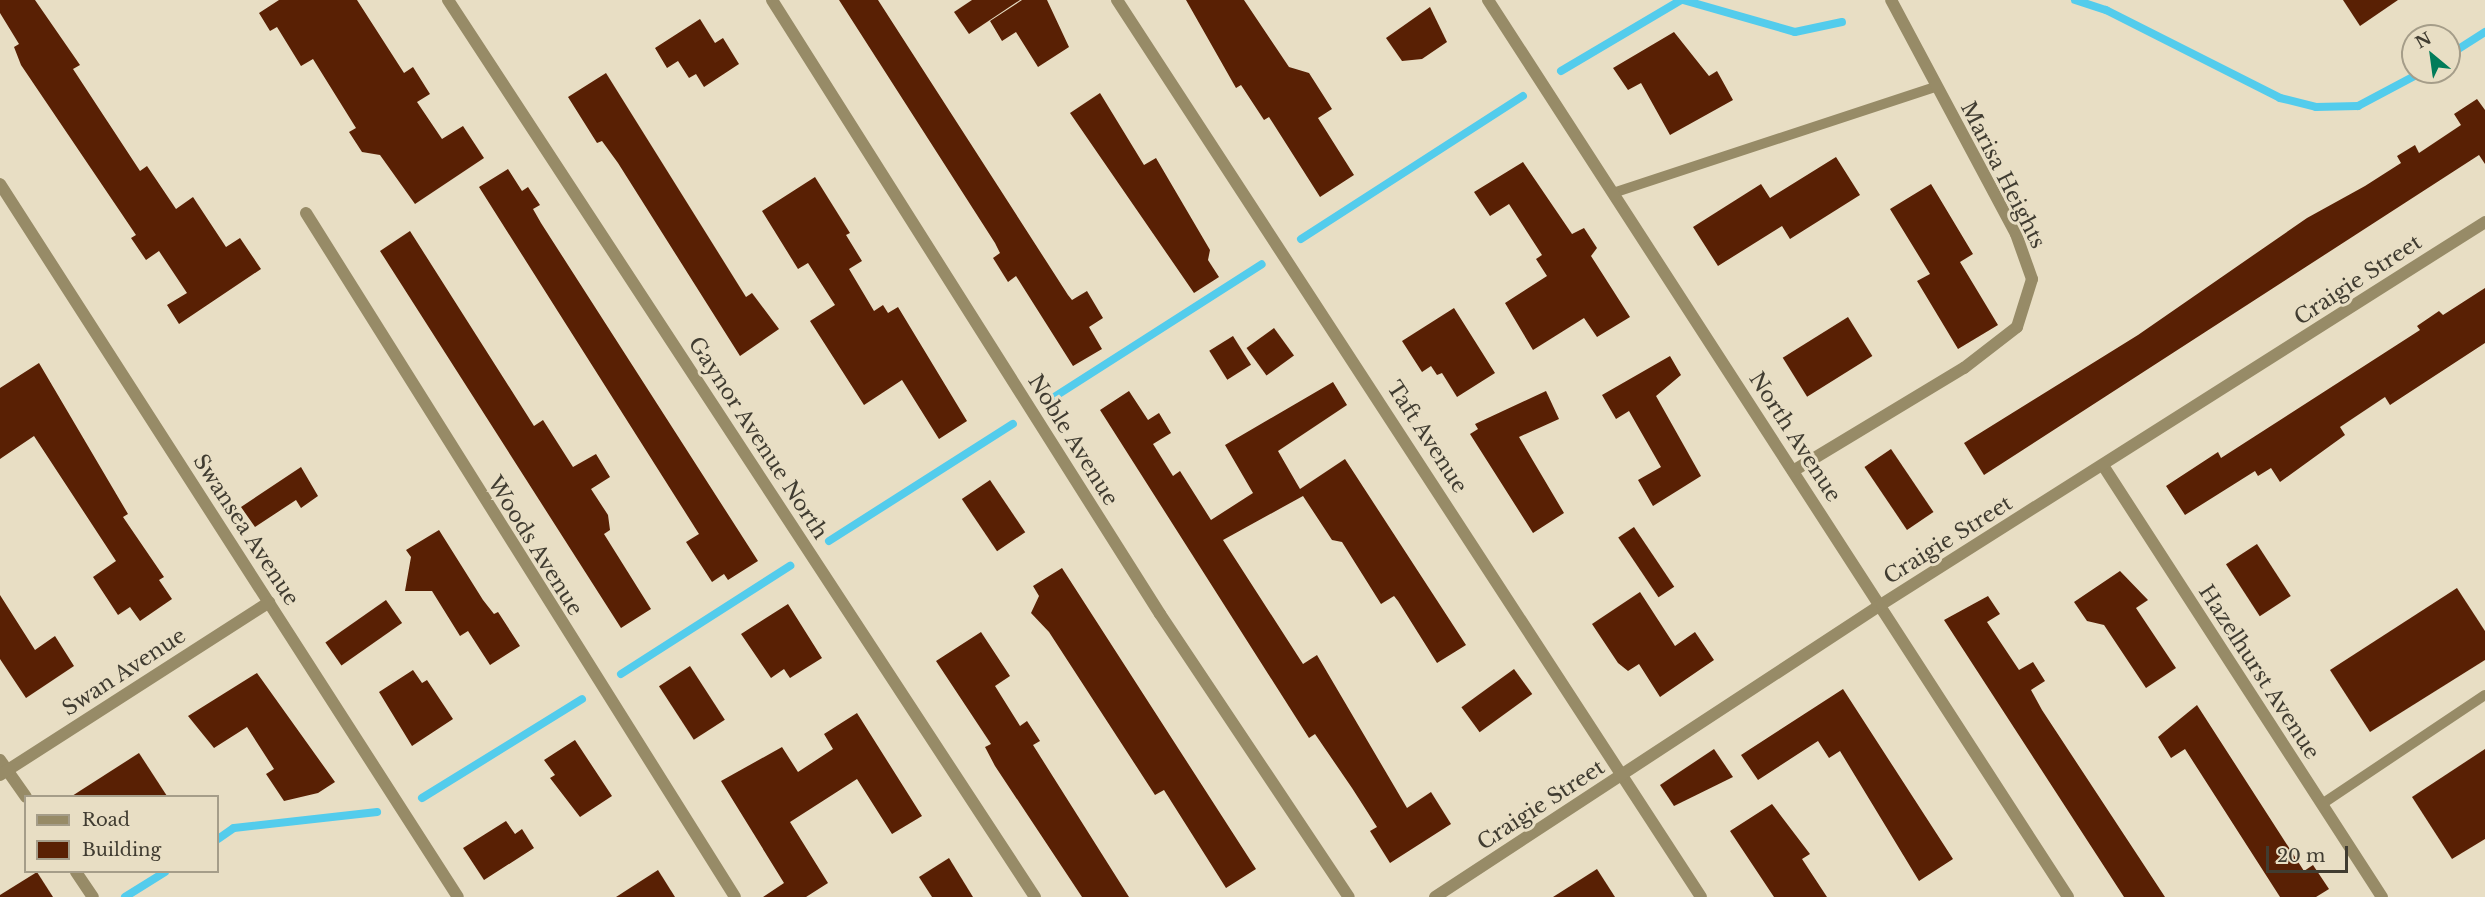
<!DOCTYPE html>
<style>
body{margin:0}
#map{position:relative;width:2485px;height:897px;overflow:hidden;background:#e8dec4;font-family:"Libre Baskerville",serif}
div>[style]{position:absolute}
.stream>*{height:8px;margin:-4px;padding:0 4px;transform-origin:4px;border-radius:4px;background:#53ccec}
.building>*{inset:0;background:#592004;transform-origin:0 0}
.service>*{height:10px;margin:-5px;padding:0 5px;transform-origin:5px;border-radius:5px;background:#978b67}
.minor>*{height:12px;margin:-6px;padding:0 6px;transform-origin:6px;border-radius:6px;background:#978b67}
span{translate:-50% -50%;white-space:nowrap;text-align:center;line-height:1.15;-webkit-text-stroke:6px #e8dec4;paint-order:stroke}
.street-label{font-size:21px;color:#403c31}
.legend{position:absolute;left:24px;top:795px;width:195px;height:78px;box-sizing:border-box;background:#e8dec4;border:2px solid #a59d89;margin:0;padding:8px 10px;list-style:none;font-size:18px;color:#403c31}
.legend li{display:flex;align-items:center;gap:12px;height:30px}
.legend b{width:30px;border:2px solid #a59d89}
.north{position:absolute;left:2401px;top:24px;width:60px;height:60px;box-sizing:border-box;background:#e8dec4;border:2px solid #a59d89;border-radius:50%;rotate:331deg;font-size:16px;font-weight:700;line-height:24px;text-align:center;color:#403c31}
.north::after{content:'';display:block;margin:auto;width:21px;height:27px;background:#017c5a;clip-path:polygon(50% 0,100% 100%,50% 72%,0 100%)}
.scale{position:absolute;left:2266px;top:846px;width:82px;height:27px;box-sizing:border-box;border:3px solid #403c31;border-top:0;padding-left:8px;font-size:18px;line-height:21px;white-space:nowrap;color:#403c31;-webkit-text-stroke:4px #e8dec4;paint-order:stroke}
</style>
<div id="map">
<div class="stream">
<i style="left:1683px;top:0;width:116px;rotate:15.9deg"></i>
<i style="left:1795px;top:32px;width:48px;rotate:-12deg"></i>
<i style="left:2075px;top:0;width:33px;rotate:18deg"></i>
<i style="left:2106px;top:10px;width:195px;rotate:26.8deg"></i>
<i style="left:2280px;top:98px;width:37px;rotate:14deg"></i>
<i style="left:2316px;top:107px;width:42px;rotate:-1.4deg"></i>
<i style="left:2358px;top:106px;width:72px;rotate:-28deg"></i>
<i style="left:2449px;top:55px;width:43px;rotate:-32.6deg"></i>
<i style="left:1561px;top:71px;width:139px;rotate:-30.6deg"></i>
<i style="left:1301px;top:239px;width:264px;rotate:-32.8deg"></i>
<i style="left:1051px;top:399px;width:250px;rotate:-32.6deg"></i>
<i style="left:829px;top:541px;width:218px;rotate:-32.5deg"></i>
<i style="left:621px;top:674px;width:201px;rotate:-32.6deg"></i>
<i style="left:422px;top:798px;width:188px;rotate:-31.7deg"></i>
<i style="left:218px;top:839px;width:19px;rotate:-35deg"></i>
<i style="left:234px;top:828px;width:144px;rotate:-6.4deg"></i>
<i style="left:125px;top:897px;width:47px;rotate:-32deg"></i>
</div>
<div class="building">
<i style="clip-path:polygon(0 0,35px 0,80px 65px,73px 69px,140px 171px,147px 166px,176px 209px,193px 197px,226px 247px,240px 238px,261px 269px,179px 324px,167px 305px,187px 293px,159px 251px,146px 260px,131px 238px,136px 235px,21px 65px,14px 47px,19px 44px,0 13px)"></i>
<i style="clip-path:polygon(279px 0,357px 0,404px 73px,413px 67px,430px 94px,417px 102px,442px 139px,463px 126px,484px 158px,415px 204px,380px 155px,362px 152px,349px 132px,356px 128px,313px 59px,301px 66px,277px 27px,270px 31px,259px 13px)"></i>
<i style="clip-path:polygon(839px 0,878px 0,1068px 295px,1072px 300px,1087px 291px,1103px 318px,1089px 327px,1102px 349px,1073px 366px,1016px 276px,1008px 282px,993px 258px,1000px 253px,995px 243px)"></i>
<i style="clip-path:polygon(972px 0,1020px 0,969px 34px,954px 12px)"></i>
<i style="clip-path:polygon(1022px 0,1047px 0,1069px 47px,1038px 67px,1016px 32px,1002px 41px,990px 21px)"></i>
<i style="clip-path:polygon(1186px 0,1244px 0,1289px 67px,1309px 73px,1332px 109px,1318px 118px,1354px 175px,1320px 197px,1269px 117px,1264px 120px,1241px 85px,1236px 88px)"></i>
<i style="clip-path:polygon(2343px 0,2398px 0,2360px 26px)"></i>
<i style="clip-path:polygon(1430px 7px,1447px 42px,1422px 59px,1402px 61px,1386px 38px)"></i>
<i style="clip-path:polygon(700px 19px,715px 43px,723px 38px,739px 64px,704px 87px,696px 74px,689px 78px,678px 61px,667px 68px,655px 48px)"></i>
<i style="clip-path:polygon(1674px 32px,1709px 76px,1717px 71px,1733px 100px,1670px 135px,1641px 83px,1628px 90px,1613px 68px)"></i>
<i style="clip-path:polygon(606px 73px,746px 297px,752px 293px,779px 329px,740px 356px,618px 163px,602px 141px,597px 143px,568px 97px)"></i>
<i style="clip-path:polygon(1100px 93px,1144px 165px,1156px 158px,1210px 250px,1208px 260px,1219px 277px,1194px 293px,1070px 113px)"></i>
<i style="clip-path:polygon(2477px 99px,2485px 110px,2485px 164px,2479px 155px,1984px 475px,1964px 443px,2138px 335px,2307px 218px,2365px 186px,2401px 163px,2397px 156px,2415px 145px,2419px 153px,2461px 125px,2454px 114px)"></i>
<i style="clip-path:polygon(1836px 157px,1860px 195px,1790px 239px,1782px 226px,1718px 266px,1693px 227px,1761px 184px,1770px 198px)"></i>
<i style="clip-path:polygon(1523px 162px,1572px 234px,1584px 228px,1597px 248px,1591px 256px,1630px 317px,1597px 337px,1584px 318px,1533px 350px,1505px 303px,1547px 276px,1536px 259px,1542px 255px,1509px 204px,1490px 216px,1474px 192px)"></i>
<i style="clip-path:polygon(508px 169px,522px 191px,528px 187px,540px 205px,533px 209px,541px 223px,758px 561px,728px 580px,724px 574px,712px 582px,686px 542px,699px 534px,479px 187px)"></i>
<i style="clip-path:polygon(815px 177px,850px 233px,846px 235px,862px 261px,849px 269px,874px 311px,883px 305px,888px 313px,898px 307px,967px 421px,939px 439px,902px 380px,864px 405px,810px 321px,835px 305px,808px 263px,798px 269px,762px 211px)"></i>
<i style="clip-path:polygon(1931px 184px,1973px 254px,1960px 262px,1998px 325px,1958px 349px,1917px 281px,1930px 274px,1890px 209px)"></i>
<i style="clip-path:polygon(410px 231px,534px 426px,543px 420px,573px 467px,596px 454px,610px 477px,591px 489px,608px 515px,610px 530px,604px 534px,651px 609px,621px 628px,380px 251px)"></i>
<i style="clip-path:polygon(2485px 288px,2485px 343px,2390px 405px,2385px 397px,2340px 427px,2345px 435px,2280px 482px,2271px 468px,2258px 476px,2255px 471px,2185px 515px,2166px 486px,2218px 452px,2221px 458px,2420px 330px,2417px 326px,2439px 311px,2443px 315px)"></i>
<i style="clip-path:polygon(1454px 308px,1495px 373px,1457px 397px,1442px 373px,1437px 375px,1431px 366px,1422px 372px,1402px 341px)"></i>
<i style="left:1848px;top:317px;width:46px;height:77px;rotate:58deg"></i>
<i style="left:1274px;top:328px;width:34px;height:34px;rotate:54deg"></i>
<i style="left:1233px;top:336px;width:34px;height:28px;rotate:58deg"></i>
<i style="clip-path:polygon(1670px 356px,1681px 375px,1656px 396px,1701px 476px,1653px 506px,1638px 480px,1661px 467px,1629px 411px,1616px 419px,1602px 395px)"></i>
<i style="clip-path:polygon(39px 363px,128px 514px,123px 517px,164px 577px,159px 580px,172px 599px,140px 621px,130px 607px,118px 615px,93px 577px,116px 561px,34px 436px,0 459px,0 388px)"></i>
<i style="clip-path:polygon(1333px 382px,1347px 405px,1278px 451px,1300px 489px,1345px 459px,1466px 645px,1437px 663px,1398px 601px,1394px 596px,1381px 604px,1342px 542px,1332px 540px,1303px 496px,1223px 540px,1303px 664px,1317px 655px,1407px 808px,1431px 792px,1451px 824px,1390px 863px,1370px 831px,1377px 827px,1352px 788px,1315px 734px,1309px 738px,1100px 410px,1129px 391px,1148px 420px,1159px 413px,1171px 433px,1153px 444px,1173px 476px,1180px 471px,1211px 520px,1253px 493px,1225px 445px)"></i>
<i style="clip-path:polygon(1546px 391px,1559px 419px,1519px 437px,1564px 513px,1533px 533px,1470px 434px,1478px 429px,1475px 424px)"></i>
<i style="left:1891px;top:449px;width:76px;height:32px;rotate:56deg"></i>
<i style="clip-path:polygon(301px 467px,318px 496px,301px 508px,296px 500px,255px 527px,241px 507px)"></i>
<i style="left:990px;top:480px;width:63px;height:34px;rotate:56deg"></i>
<i style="left:1634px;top:527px;width:72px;height:19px;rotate:56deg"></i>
<i style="clip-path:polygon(439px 530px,483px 600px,494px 614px,498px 612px,520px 646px,490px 665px,468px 631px,460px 636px,432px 591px,405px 591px,411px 557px,406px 550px)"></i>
<i style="left:2257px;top:544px;width:62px;height:37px;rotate:57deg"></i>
<i style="clip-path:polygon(1062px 568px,1256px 869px,1226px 888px,1164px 790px,1155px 795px,1049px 632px,1031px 613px,1039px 596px,1033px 586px)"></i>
<i style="clip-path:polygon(2120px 571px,2148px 600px,2136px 608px,2176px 668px,2146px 688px,2104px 625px,2087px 621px,2074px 602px)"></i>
<i style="clip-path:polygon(2457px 588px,2485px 631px,2485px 660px,2370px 732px,2330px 670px)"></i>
<i style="clip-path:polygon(1640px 592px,1675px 646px,1695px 632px,1714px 660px,1660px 697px,1639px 664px,1628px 671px,1618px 663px,1592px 624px)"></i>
<i style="clip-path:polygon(0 595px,35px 650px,55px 636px,74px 666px,26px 698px,0 659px)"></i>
<i style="clip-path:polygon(1988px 596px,2000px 614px,1987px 622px,2019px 670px,2033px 662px,2045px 681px,2031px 690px,2042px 710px,2165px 897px,2124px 897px,1944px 620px)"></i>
<i style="left:386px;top:600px;width:28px;height:74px;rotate:55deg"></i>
<i style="clip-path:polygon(788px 604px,822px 658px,790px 678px,784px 669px,771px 678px,741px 634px)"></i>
<i style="clip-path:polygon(981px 632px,1010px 676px,995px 686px,1020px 726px,1027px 721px,1040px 741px,1033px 745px,1129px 897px,1082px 897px,995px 766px,985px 747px,991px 744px,936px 661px)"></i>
<i style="left:690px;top:666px;width:64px;height:37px;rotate:57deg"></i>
<i style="left:1514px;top:669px;width:31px;height:65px;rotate:54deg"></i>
<i style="clip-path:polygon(413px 670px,422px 683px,427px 680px,453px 719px,412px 746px,379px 692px)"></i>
<i style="clip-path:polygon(257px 673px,335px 782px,318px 793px,284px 801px,266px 774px,274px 769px,247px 727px,214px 748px,188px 716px)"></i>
<i style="clip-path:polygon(1843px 689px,1953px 859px,1919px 881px,1840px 751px,1829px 758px,1818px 741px,1758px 780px,1741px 755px)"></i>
<i style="clip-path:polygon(2197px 705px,2304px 871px,2313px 865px,2329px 889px,2316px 897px,2280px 897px,2185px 749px,2171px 758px,2158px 737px)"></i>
<i style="clip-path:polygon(857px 713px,922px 816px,892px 834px,857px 779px,790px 822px,828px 883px,806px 897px,763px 897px,784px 883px,721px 781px,782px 747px,798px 772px,833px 749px,824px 734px)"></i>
<i style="clip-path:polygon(575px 740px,612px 796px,580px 817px,550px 778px,555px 775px,544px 760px)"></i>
<i style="clip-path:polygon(1714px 749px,1733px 777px,1674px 806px,1660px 785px)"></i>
<i style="clip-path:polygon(2485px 749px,2485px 839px,2452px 859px,2412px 797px)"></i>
<i style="clip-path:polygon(139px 753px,167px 796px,72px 796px)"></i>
<i style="clip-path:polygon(1772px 804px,1810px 854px,1802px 859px,1827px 897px,1774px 897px,1730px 831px)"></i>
<i style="clip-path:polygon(506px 821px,515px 834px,522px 829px,534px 848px,484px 880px,463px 848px)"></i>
<i style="clip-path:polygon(949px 858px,973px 897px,932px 897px,919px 877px)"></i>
<i style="clip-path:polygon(1597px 869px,1615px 897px,1553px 897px)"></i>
<i style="clip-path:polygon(658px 870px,675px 897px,616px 897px)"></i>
<i style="clip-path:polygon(37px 872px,53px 897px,0 897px,0 895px)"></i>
</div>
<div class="service">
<i style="left:1613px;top:193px;width:339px;rotate:-18.2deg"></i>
<i style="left:2322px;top:804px;width:196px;rotate:-33.8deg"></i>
</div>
<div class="minor">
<i style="left:448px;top:0;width:1072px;rotate:56.8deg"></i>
<i style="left:772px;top:0;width:726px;rotate:57.71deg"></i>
<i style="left:1160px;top:614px;width:340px;rotate:56.3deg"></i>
<i style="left:1117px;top:0;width:1070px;rotate:56.93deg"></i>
<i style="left:1488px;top:0;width:1068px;rotate:57.11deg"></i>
<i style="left:0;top:184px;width:847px;rotate:57.29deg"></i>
<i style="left:306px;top:213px;width:807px;rotate:57.9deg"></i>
<i style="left:2104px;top:467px;width:512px;rotate:57.12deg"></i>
<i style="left:1793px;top:471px;width:200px;rotate:-31.1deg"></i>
<i style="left:1964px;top:368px;width:67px;rotate:-37.7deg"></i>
<i style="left:2017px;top:327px;width:50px;rotate:-72.6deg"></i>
<i style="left:2032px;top:279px;width:48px;rotate:-109.6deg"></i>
<i style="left:2016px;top:234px;width:265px;rotate:-118.1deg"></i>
<i style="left:0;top:760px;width:45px;rotate:54.9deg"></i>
<i style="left:0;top:775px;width:320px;rotate:-32.7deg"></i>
<i style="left:76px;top:872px;width:30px;rotate:56deg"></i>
<i style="left:1435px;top:897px;width:534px;rotate:-33.24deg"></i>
<i style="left:1882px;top:604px;width:714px;rotate:-32.35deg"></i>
</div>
<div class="street-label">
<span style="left:2003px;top:175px;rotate:63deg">Marisa Heights</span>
<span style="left:2358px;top:280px;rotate:-33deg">Craigie Street</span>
<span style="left:1427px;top:437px;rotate:57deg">Taft Avenue</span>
<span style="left:1795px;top:437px;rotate:57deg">North Avenue</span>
<span style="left:758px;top:438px;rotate:57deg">Gaynor Avenue North</span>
<span style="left:1073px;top:440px;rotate:58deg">Noble Avenue</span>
<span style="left:246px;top:530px;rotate:57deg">Swansea Avenue</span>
<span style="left:1948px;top:540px;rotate:-32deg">Craigie Street</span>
<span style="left:535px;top:546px;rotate:58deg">Woods Avenue</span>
<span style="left:124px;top:672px;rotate:-33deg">Swan Avenue</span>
<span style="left:2259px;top:672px;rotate:57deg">Hazelhurst Avenue</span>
<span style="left:1541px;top:805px;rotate:-33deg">Craigie Street</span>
</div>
<ul class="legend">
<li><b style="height:8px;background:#978b67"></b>Road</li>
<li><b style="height:16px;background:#592004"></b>Building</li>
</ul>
<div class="north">N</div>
<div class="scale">20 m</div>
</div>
